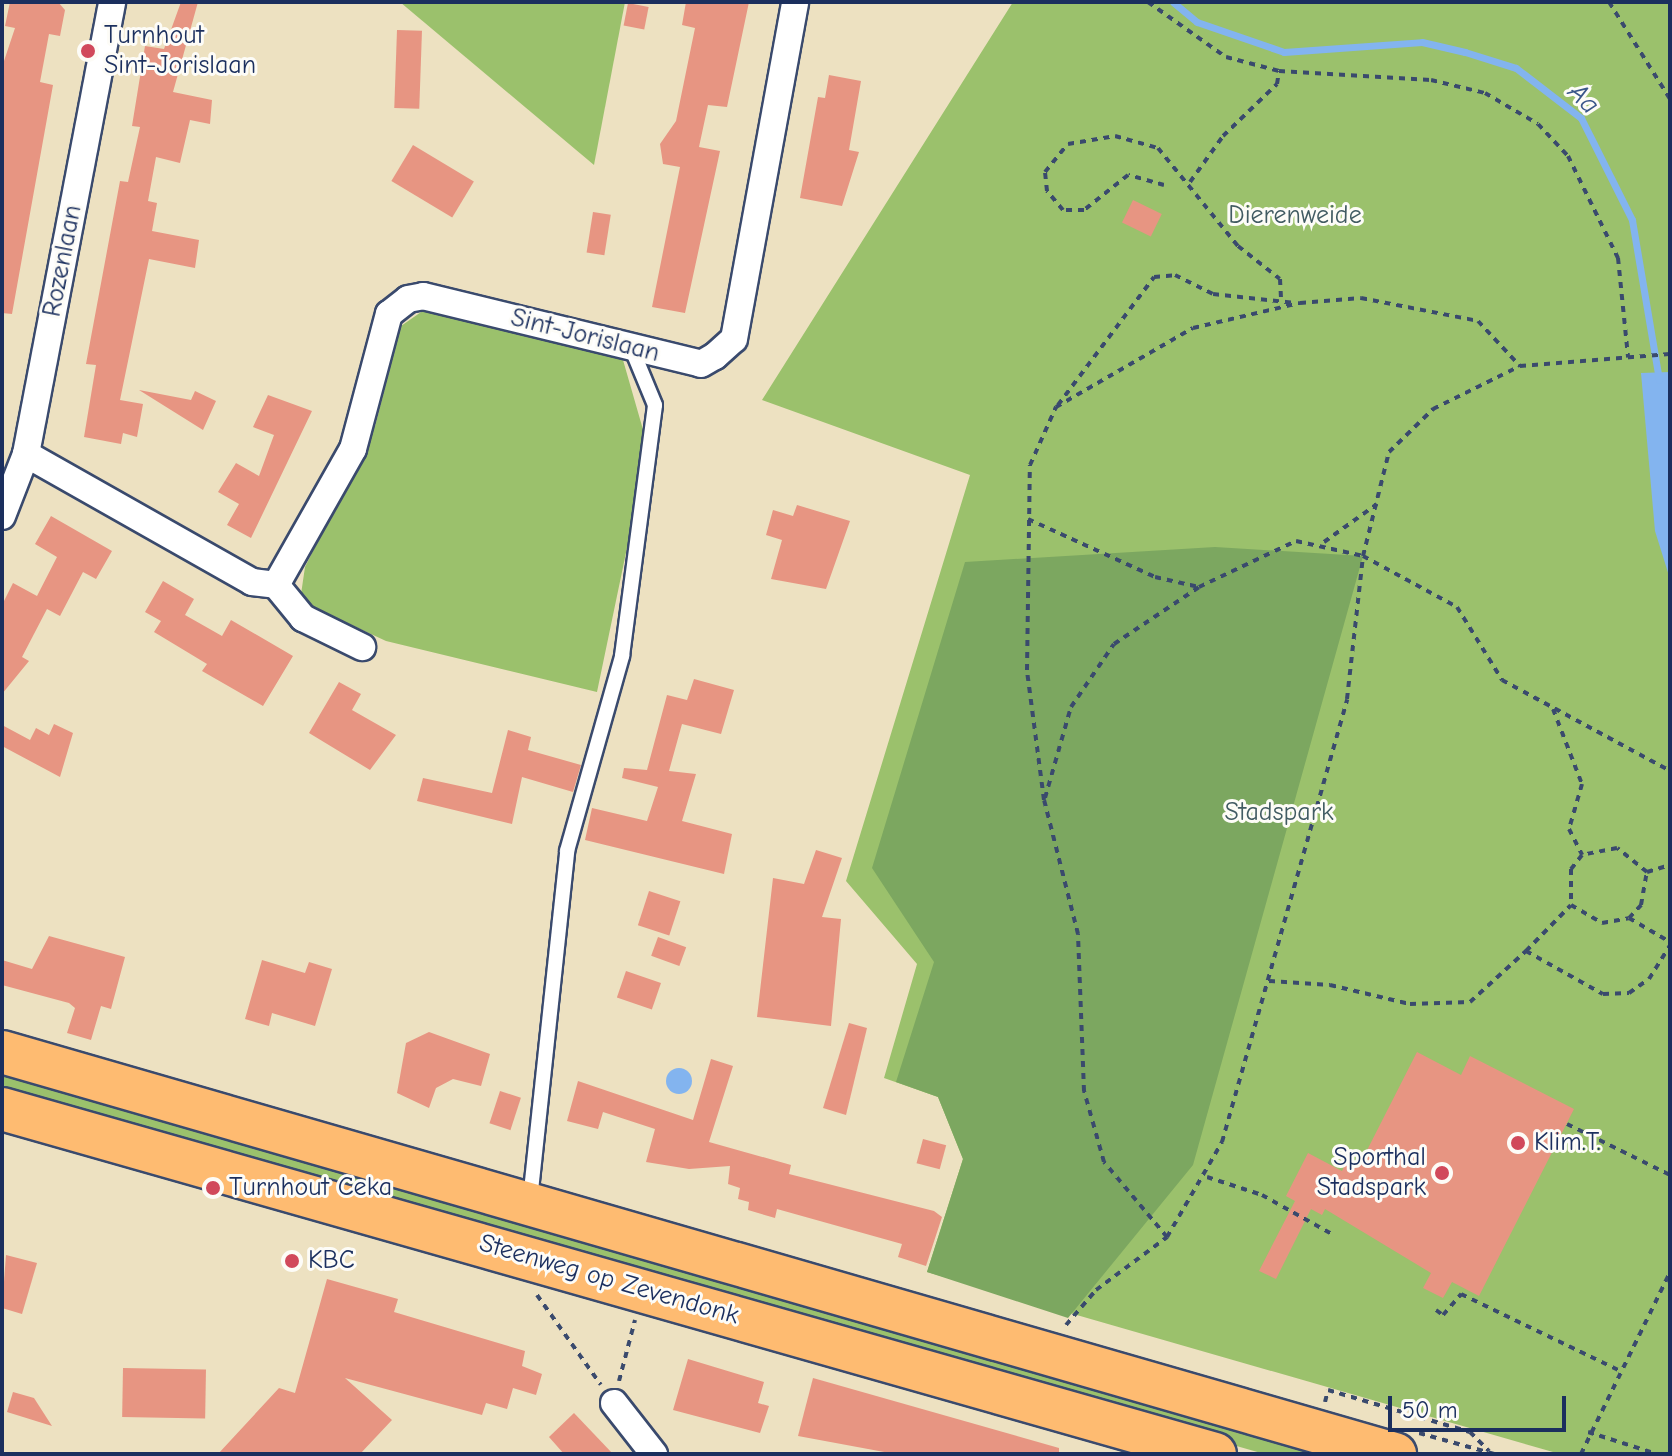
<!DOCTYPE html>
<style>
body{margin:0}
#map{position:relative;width:1672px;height:1456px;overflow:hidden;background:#ede1c1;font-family:"Comic Neue",sans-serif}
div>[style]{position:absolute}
.green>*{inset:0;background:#9bc16c;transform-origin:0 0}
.forest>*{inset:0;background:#7ca760}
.water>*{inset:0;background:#83b4ef}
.round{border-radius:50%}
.stream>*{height:7px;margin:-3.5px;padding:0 3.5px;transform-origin:3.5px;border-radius:3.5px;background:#83b4ef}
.building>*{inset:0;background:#e79582;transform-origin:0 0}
.path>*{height:4px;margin-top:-2px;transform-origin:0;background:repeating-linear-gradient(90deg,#3a4a6d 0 6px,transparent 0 12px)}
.roads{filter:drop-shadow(2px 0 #3a4a6d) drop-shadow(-2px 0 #3a4a6d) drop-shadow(0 2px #3a4a6d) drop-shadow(0 -2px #3a4a6d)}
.service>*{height:14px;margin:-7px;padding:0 7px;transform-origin:7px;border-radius:7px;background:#fff}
.minor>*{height:26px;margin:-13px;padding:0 13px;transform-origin:13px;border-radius:13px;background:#fff}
.primary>*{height:42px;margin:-21px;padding:0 21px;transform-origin:21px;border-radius:21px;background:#febb71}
.dots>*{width:22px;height:22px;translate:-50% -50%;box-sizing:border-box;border:4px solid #fdfcf7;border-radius:50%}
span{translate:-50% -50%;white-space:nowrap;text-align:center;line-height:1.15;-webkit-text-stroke:6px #fdfcf7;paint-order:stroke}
.poi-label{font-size:26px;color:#1b2f5e}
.left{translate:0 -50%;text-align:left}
.right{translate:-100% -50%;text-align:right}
.park-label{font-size:26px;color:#415b62}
.street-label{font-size:26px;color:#1b2f5e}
.water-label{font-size:28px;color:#3a578a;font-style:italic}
.frame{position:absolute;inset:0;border:4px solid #1b2f5e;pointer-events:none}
.scale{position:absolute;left:1388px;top:1396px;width:178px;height:36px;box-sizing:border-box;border:4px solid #1b2f5e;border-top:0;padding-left:10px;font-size:24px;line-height:28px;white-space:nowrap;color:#1b2f5e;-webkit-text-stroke:6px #fdfcf7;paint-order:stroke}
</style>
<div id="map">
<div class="green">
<i style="clip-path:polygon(400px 2px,625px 2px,594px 165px)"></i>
<i style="clip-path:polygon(1013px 2px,1670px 2px,1670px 1454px,1560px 1454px,927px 1272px,963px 1159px,938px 1097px,884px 1078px,917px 964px,846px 881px,970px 475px,762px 400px)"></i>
<i style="clip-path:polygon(424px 310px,623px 360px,648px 447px,597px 692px,386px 641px,300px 601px,305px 567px,375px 426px,401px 326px)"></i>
<i style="left:2px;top:1066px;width:1394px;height:25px;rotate:16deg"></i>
</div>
<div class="forest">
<i style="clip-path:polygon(1215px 547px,1363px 556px,1193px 1165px,1068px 1318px,927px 1272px,963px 1159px,938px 1097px,896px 1082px,934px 962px,872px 868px,965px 562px)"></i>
</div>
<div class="water">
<i style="clip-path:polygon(1670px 372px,1670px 579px,1655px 531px,1641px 373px)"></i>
<i class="round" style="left:666px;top:1068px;width:26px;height:26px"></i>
</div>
<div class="stream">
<i style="left:1173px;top:2px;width:31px;rotate:40deg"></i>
<i style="left:1197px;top:22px;width:92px;rotate:19deg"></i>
<i style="left:1284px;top:52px;width:138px;rotate:-4.1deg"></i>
<i style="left:1422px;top:42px;width:44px;rotate:13.1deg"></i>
<i style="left:1465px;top:52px;width:53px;rotate:17.4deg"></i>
<i style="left:1516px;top:68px;width:82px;rotate:37.6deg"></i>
<i style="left:1581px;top:118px;width:114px;rotate:63.4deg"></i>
<i style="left:1632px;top:220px;width:162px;rotate:80.4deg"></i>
</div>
<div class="building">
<i style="clip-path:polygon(10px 2px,58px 2px,65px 10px,60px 36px,49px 34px,40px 82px,53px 85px,12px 314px,2px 313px,2px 67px,15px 28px,5px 26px)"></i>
<i style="clip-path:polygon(181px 2px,198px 2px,173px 92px,212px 100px,210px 124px,190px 120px,180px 163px,156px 157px,148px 201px,157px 203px,152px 231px,199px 240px,195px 268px,149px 259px,120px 400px,143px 404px,137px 437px,123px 433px,121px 444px,84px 437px,96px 365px,86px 364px,120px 181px,128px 182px,140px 127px,132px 126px,145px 46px,164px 49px)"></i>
<i style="clip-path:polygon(686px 2px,749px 2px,727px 107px,708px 105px,699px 147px,720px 151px,685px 313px,652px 307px,680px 167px,663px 164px,660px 144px,676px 121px,695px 28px,682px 25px)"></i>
<i style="left:628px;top:3px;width:21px;height:23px;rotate:11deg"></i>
<i style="left:397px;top:30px;width:25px;height:78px;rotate:2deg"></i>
<i style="clip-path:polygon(829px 75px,861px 81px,849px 150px,859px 152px,842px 206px,800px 198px,818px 97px,825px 98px)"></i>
<i style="left:413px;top:145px;width:71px;height:42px;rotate:31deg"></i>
<i style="left:1133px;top:200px;width:32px;height:25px;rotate:26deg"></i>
<i style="left:593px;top:212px;width:18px;height:41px;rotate:9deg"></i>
<i style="clip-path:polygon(139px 390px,191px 400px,195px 391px,216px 401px,203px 430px)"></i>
<i style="clip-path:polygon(268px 395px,312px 411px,251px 538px,227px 525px,239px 504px,218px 492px,236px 463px,259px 476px,274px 435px,253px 427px)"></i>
<i style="clip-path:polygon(797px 505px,850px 521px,826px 589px,771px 579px,782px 540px,766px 535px,773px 510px,793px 516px)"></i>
<i style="clip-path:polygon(51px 516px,112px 551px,96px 579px,83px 572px,60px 616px,47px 609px,22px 657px,29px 661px,2px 694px,2px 605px,13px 583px,37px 596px,57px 557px,35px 544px)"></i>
<i style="clip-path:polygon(163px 581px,194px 599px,185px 615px,222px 636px,231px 620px,293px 656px,263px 706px,202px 671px,207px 664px,154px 632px,161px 621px,145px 612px)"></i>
<i style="clip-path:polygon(694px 679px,734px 690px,721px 734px,682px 724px,669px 771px,696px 774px,682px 821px,732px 834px,724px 874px,585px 840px,592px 808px,647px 821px,658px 787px,622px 778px,624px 768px,647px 770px,667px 695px,687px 700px)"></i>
<i style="clip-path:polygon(339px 682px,361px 694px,352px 710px,396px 735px,370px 770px,309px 733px)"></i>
<i style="clip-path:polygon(54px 724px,73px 733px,60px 777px,2px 746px,2px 725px,30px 740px,36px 728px,49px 735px)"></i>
<i style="clip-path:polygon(508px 730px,531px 737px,528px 750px,581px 765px,573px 792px,522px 777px,512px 824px,417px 801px,423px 778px,492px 793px)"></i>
<i style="clip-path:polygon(816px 850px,842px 858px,822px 917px,841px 919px,831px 1026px,757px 1017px,773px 878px,804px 884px)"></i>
<i style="left:649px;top:891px;width:33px;height:36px;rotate:18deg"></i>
<i style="clip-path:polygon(49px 936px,125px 957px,111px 1009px,101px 1006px,91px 1040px,67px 1033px,75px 1008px,69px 1003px,2px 985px,2px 960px,32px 969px)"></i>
<i style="left:658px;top:937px;width:30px;height:20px;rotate:20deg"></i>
<i style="clip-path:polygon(262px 960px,305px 973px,309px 962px,332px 969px,315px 1026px,272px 1013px,269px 1026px,245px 1019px)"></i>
<i style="left:626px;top:971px;width:37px;height:28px;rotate:19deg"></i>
<i style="clip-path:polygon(849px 1023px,867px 1028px,846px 1115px,823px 1108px)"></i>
<i style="clip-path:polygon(429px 1032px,490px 1054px,481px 1086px,453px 1079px,436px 1088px,429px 1108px,397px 1093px,406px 1043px)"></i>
<i style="clip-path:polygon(1417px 1052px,1461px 1075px,1470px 1056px,1574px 1109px,1479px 1296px,1452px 1282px,1443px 1298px,1423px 1288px,1431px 1273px,1325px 1209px,1322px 1215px,1311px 1209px,1276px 1279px,1259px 1271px,1295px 1201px,1286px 1196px,1308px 1153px,1342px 1171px,1348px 1158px,1360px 1164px)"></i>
<i style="clip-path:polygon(711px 1059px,733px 1066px,709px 1142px,791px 1165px,789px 1174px,934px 1211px,942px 1217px,926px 1266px,898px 1257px,902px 1244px,777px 1209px,775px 1218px,748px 1210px,749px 1202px,738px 1199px,740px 1188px,728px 1184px,730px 1166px,689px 1169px,646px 1162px,655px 1129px,603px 1112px,598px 1129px,567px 1121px,578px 1081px,693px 1120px)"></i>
<i style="left:500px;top:1091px;width:22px;height:34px;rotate:18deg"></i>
<i style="left:923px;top:1139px;width:24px;height:25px;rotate:15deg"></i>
<i style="clip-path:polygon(6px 1255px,37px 1263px,22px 1314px,2px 1308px)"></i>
<i style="clip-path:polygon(327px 1279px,398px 1299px,394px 1312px,525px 1351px,522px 1366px,542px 1374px,536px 1395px,513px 1388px,507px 1409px,486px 1403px,482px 1415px,345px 1378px,392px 1420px,360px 1454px,218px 1454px,279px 1388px,295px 1393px)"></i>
<i style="clip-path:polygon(688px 1359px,764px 1382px,758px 1403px,769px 1406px,760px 1433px,673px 1410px)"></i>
<i style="left:123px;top:1368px;width:83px;height:49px;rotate:1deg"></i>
<i style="clip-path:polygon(813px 1378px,1059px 1448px,1059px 1454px,895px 1454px,798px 1436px)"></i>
<i style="clip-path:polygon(13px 1392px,34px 1398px,52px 1426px,7px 1412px)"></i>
<i style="clip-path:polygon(574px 1413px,613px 1454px,564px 1454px,549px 1437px)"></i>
</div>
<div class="path">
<i style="left:1148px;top:2px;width:95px;rotate:35.2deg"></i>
<i style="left:1226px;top:57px;width:55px;rotate:14.8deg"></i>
<i style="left:1279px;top:71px;width:152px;rotate:3.4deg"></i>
<i style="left:1431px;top:80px;width:56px;rotate:13.5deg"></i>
<i style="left:1485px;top:93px;width:61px;rotate:30.3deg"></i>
<i style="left:1538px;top:124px;width:44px;rotate:46.8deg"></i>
<i style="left:1568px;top:156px;width:114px;rotate:63.9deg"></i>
<i style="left:1618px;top:258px;width:100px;rotate:84.2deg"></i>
<i style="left:1609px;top:2px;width:115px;rotate:57.8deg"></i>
<i style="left:1670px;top:164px;width:4px;rotate:90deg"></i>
<i style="left:1190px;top:182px;width:57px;rotate:-54.3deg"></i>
<i style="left:1223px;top:136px;width:75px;rotate:-43.9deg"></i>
<i style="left:1277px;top:84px;width:13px;rotate:-81deg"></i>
<i style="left:1164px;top:185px;width:37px;rotate:-164deg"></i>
<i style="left:1128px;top:175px;width:56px;rotate:141.5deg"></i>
<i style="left:1084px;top:210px;width:21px;rotate:180deg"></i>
<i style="left:1063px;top:210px;width:25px;rotate:-130deg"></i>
<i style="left:1047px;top:191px;width:19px;rotate:-96deg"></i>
<i style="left:1045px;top:172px;width:36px;rotate:-51deg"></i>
<i style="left:1068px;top:144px;width:48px;rotate:-9.7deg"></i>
<i style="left:1115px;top:136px;width:45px;rotate:15.6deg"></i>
<i style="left:1158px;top:148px;width:127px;rotate:50.8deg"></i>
<i style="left:1238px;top:246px;width:53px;rotate:38.2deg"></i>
<i style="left:1280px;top:279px;width:22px;rotate:87deg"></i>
<i style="left:1058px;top:405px;width:160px;rotate:-53.1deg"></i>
<i style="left:1154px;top:277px;width:21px;rotate:-5deg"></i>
<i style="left:1175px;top:275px;width:42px;rotate:26.6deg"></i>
<i style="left:1213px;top:294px;width:83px;rotate:6.2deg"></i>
<i style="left:1028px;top:519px;width:140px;rotate:24.5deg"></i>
<i style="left:1155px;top:577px;width:45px;rotate:12.8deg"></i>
<i style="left:1324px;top:542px;width:65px;rotate:-35.6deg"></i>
<i style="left:1553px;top:709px;width:80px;rotate:68.9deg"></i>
<i style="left:1582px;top:784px;width:47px;rotate:106.1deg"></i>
<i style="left:1569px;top:829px;width:29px;rotate:63deg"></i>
<i style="left:1582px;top:855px;width:18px;rotate:128deg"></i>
<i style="left:1571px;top:869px;width:36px;rotate:90deg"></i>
<i style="left:1571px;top:905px;width:36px;rotate:30deg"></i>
<i style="left:1602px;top:923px;width:27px;rotate:-10deg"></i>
<i style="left:1629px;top:918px;width:18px;rotate:-47deg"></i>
<i style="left:1641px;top:905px;width:34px;rotate:-80deg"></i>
<i style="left:1647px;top:872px;width:38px;rotate:-141deg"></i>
<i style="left:1617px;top:848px;width:36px;rotate:169deg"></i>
<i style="left:1045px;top:798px;width:95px;rotate:-74.1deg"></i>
<i style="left:1071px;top:707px;width:76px;rotate:-55.7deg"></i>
<i style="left:1114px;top:644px;width:102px;rotate:-33.8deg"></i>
<i style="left:1199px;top:587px;width:107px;rotate:-25.4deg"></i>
<i style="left:1296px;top:541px;width:69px;rotate:12.6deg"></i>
<i style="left:1363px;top:556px;width:107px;rotate:28.5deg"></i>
<i style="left:1457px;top:607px;width:86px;rotate:58.3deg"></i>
<i style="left:1502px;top:680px;width:191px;rotate:28.4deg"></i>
<i style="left:1647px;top:872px;width:24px;rotate:-17deg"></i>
<i style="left:1629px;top:918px;width:48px;rotate:30.3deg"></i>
<i style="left:1526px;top:951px;width:64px;rotate:-45.6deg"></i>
<i style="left:1269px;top:981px;width:61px;rotate:3.8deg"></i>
<i style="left:1330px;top:985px;width:82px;rotate:13.4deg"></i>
<i style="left:1410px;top:1004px;width:60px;rotate:-1.9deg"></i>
<i style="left:1470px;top:1002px;width:76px;rotate:-42.3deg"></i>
<i style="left:1526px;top:951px;width:88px;rotate:29.2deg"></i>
<i style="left:1603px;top:994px;width:26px;rotate:-2deg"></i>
<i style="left:1629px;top:993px;width:24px;rotate:-35deg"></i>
<i style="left:1649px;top:979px;width:39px;rotate:-58deg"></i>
<i style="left:1567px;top:1124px;width:115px;rotate:26.3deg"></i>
<i style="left:1207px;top:1177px;width:58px;rotate:18.1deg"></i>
<i style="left:1262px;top:1195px;width:82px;rotate:29.1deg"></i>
<i style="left:1167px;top:1237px;width:98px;rotate:-130deg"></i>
<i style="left:1104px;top:1162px;width:74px;rotate:-105.7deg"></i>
<i style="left:1084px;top:1091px;width:157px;rotate:-92.2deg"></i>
<i style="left:1078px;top:934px;width:138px;rotate:-104.2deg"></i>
<i style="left:1044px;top:800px;width:131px;rotate:-97.5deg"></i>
<i style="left:1027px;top:670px;width:205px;rotate:-89.2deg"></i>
<i style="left:1030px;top:465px;width:64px;rotate:-65.9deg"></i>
<i style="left:1056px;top:407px;width:158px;rotate:-30deg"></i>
<i style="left:1193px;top:328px;width:110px;rotate:-13.2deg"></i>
<i style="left:1300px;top:303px;width:61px;rotate:-4.7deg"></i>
<i style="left:1361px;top:298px;width:119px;rotate:11.1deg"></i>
<i style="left:1478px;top:321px;width:62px;rotate:47deg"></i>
<i style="left:537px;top:1295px;width:110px;rotate:54.6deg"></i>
<i style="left:1436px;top:1310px;width:9px;rotate:36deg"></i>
<i style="left:1443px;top:1315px;width:28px;rotate:-49deg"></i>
<i style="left:1461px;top:1294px;width:177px;rotate:25.8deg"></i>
<i style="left:1066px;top:1325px;width:46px;rotate:-49.4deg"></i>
<i style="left:1096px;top:1290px;width:89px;rotate:-36.7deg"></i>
<i style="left:1167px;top:1237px;width:110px;rotate:-59.9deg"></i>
<i style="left:1222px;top:1142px;width:460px;rotate:-74.2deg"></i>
<i style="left:1347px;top:699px;width:144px;rotate:-83.6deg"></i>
<i style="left:1363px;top:556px;width:107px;rotate:-76deg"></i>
<i style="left:1389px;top:452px;width:62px;rotate:-44.3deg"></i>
<i style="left:1433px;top:409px;width:97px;rotate:-26.3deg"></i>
<i style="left:1520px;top:366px;width:150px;rotate:-4.6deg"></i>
<i style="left:619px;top:1381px;width:63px;rotate:-75.3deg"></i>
<i style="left:1325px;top:1402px;width:12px;rotate:-76deg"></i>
<i style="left:1328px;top:1390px;width:148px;rotate:16.5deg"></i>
<i style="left:1470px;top:1432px;width:27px;rotate:45deg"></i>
<i style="left:1588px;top:1432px;width:72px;rotate:17.7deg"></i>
<i style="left:1419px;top:1433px;width:78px;rotate:15.6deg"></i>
<i style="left:1581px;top:1454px;width:203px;rotate:-63.9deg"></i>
</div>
<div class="roads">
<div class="service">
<i style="left:530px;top:1200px;width:351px;rotate:-83.9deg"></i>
<i style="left:567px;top:851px;width:203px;rotate:-74.2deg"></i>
<i style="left:622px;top:656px;width:253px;rotate:-82.5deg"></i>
<i style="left:655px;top:405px;width:63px;rotate:-112.5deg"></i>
</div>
<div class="minor">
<i style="left:26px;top:454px;width:260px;rotate:29.5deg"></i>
<i style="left:252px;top:582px;width:24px;rotate:7deg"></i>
<i style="left:276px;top:585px;width:156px;rotate:-60.5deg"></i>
<i style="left:353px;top:449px;width:140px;rotate:-75.1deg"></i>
<i style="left:389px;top:314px;width:24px;rotate:-38deg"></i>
<i style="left:408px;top:299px;width:15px;rotate:-11deg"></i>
<i style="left:423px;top:296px;width:286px;rotate:13.7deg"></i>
<i style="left:701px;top:364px;width:16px;rotate:-30deg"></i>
<i style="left:715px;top:356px;width:25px;rotate:-42deg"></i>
<i style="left:734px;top:339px;width:342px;rotate:-79.7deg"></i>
<i style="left:2px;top:516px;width:66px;rotate:-68.8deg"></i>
<i style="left:26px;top:454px;width:460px;rotate:-79.2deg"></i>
<i style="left:276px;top:585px;width:43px;rotate:50.7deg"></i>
<i style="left:303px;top:618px;width:66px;rotate:26.2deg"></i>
<i style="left:614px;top:1403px;width:65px;rotate:51.9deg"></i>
</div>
<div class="primary">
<i style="left:2px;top:1052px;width:1450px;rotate:16.1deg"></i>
<i style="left:2px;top:1109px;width:1261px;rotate:15.88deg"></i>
</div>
</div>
<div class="dots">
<i style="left:88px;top:51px;background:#d1495b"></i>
<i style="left:1518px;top:1143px;background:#d1495b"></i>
<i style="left:1442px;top:1173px;background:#d1495b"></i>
<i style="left:213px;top:1188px;background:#d1495b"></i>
<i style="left:292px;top:1261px;background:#d1495b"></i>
</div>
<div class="poi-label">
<span class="left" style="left:104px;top:51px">Turnhout<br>Sint-Jorislaan</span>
<span class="left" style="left:1534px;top:1143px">Klim.T.</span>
<span class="right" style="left:1426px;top:1173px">Sporthal<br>Stadspark</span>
<span class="left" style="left:229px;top:1188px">Turnhout Ceka</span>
<span class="left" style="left:308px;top:1261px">KBC</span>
</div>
<div class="park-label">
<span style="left:1295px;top:216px">Dierenweide</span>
<span style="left:1279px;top:813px">Stadspark</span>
</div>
<div class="street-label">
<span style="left:63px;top:261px;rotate:-79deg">Rozenlaan</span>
<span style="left:585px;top:336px;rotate:14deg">Sint-Jorislaan</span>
<span style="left:609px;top:1280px;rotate:16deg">Steenweg op Zevendonk</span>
</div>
<div class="water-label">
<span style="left:1584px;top:98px;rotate:45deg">Aa</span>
</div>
<div class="frame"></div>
<div class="scale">50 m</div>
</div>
